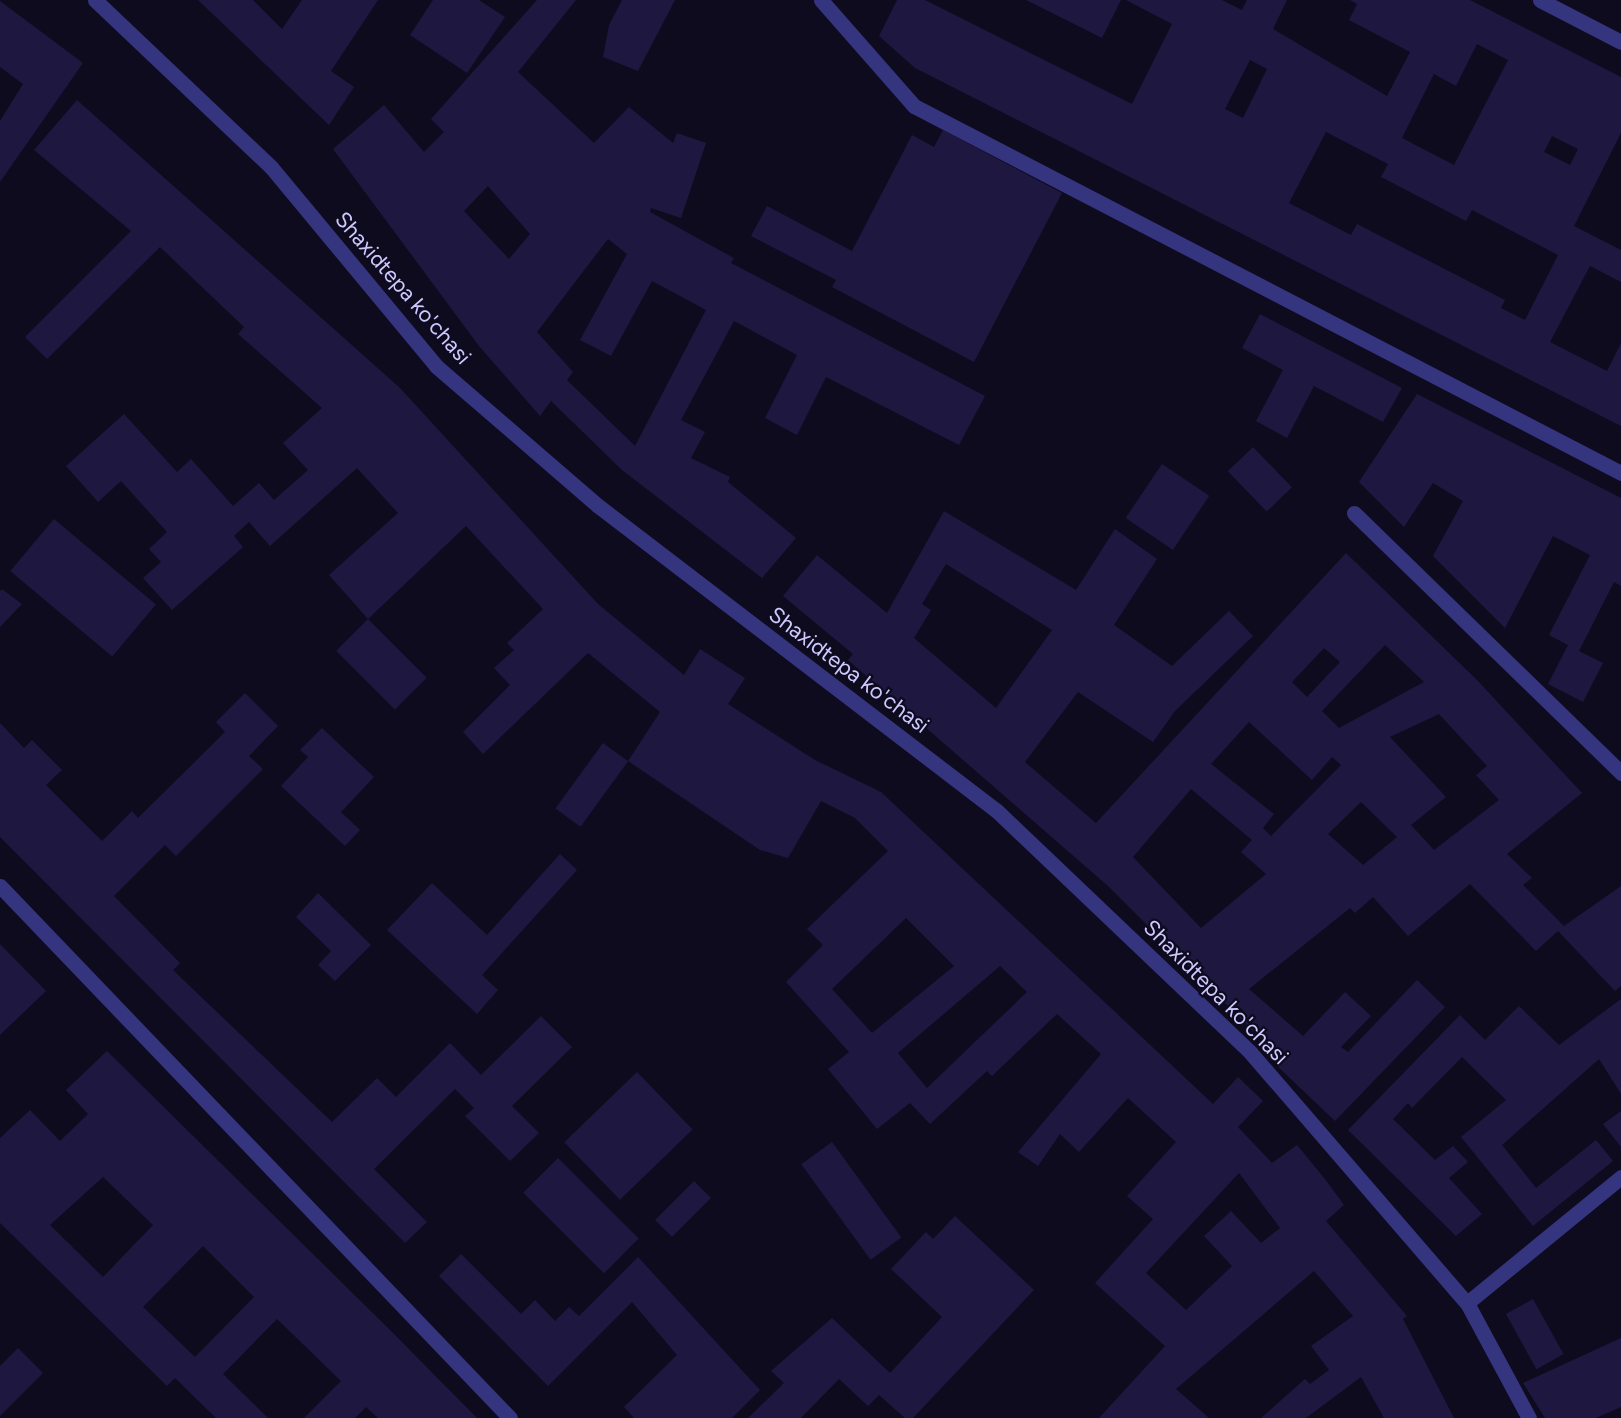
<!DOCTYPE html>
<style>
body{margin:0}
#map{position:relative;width:1621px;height:1418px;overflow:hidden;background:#0e0b1e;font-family:Figtree,sans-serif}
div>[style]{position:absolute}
.building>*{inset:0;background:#1e1740;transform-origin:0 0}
.minor>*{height:15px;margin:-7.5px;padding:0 7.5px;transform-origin:7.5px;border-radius:7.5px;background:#35347f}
span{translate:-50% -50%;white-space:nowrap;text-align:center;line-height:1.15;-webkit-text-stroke:4.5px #0e0b1e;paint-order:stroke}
.street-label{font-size:22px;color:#cdc8ff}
</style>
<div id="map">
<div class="building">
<i style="clip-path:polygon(198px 0,253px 0,282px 29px,302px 0,378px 0,331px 71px,354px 87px,329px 125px)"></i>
<i style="clip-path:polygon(433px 0,479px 0,505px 17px,467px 73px,410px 35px)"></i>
<i style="clip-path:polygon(evenodd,537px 0,576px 0,518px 72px,594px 143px,629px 107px,673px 143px,677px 133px,706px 143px,681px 218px,651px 208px,650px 212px,734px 258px,731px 263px,985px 396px,959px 445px,826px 377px,797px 435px,765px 418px,797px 355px,734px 321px,681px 420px,705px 432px,691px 458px,730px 477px,728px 482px,796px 538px,762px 578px,622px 470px,551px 401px,540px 416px,479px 346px,333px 149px,384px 105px,424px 152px,444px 132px,431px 119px,537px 0,488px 186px,530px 234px,509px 259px,464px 211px,488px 186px,537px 0,608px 239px,627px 254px,580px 340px,611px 356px,652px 281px,706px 310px,635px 446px,567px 380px,573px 372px,537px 332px,608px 239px)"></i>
<i style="clip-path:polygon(622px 0,675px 0,638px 71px,603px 57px,609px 25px)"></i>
<i style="clip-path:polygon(evenodd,897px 0,925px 0,1132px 104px,1172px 24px,1126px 0,1222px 0,1242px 10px,1247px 0,1287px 0,1273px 29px,1387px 96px,1410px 52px,1349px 20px,1357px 4px,1350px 0,1470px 0,1621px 77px,1621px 133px,1574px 226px,1621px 250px,1621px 282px,1590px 266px,1550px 342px,1607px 371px,1621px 343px,1621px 426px,915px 68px,879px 36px,897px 0,1477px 44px,1508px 60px,1454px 165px,1402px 138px,1434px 74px,1456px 86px,1477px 44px,897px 0,1250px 60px,1267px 69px,1243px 118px,1225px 109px,1250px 60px,897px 0,1326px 132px,1388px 164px,1381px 177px,1466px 221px,1472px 210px,1558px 255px,1525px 320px,1501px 308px,1505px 300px,1357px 224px,1351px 235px,1289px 203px,1326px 132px,897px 0,1552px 136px,1578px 149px,1570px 165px,1544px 152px,1552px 136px)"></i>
<i style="clip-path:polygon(1026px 0,1121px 0,1102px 38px)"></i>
<i style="clip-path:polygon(0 1px,83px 63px,0 182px,0 121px,23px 84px,0 67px)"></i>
<i style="clip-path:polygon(evenodd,77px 100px,400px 388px,598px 604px,684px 675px,700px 649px,745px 678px,728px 704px,815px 760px,881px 792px,1213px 1104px,1238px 1077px,1263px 1101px,1238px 1127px,1272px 1163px,1297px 1145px,1325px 1179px,1344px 1205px,1326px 1221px,1407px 1316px,1403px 1319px,1454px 1418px,1384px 1418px,1361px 1377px,1306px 1418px,1261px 1418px,1305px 1379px,1310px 1384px,1329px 1370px,1311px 1346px,1353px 1316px,1314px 1271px,1176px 1389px,1209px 1418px,1099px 1418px,1165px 1346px,1095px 1283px,1153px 1219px,1127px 1196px,1176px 1142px,1128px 1098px,1079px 1152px,1060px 1134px,1038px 1166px,1018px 1152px,1101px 1054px,1057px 1014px,992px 1076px,987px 1071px,930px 1124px,910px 1103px,877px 1129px,828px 1069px,849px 1052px,786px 982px,823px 945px,807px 929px,888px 851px,855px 818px,821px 801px,788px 858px,760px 850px,628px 761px,660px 712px,588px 653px,483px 754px,463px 732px,510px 685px,494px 668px,514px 650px,507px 643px,543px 609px,466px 526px,368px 619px,329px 575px,398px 513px,357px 468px,270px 546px,249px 522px,234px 536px,243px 547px,172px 610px,143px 578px,161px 562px,149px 549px,167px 532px,121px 481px,98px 502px,66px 466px,124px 414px,177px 472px,191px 459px,233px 506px,259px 483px,274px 500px,308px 470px,283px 443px,322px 408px,238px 334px,244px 327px,160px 247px,47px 359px,25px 337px,131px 231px,34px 150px,77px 100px,906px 918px,954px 966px,872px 1033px,832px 989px,906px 918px,77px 100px,1000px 966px,1027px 992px,927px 1088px,898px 1053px,1000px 966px,77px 100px,1239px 1173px,1280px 1228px,1261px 1243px,1231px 1211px,1204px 1236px,1232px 1266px,1186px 1310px,1146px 1273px,1239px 1173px)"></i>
<i style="clip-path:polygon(943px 130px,1062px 193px,974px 362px,832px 287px,836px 280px,751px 236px,767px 206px,852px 251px,912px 135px,934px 147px)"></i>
<i style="clip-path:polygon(1260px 314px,1402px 388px,1383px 422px,1314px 386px,1287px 438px,1256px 421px,1283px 370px,1242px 348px)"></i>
<i style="clip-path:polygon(1417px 394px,1621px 498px,1621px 586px,1614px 582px,1579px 651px,1603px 663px,1583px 702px,1548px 684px,1568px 645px,1549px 635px,1590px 555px,1553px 536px,1505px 628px,1433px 556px,1463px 501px,1433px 483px,1404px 527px,1359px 482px)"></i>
<i style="left:1253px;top:447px;width:56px;height:35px;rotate:46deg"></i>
<i style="left:1162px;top:464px;width:57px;height:65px;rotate:34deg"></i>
<i style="clip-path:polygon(evenodd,944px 511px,1076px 590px,1115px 529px,1157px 559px,1114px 625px,1172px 666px,1229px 611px,1253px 636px,1175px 711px,1153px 742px,1078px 692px,1025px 762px,1096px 823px,1346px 553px,1477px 680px,1582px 793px,1507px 854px,1532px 878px,1523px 885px,1564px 926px,1621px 886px,1621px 986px,1615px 991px,1558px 931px,1536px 951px,1470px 884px,1408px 936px,1373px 897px,1355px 913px,1350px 908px,1249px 989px,1303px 1036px,1345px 992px,1371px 1016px,1341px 1047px,1348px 1052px,1417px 980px,1445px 1007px,1335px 1121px,1276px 1065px,1281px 1059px,1108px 886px,848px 660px,853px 654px,783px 596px,817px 555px,887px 613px,944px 511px,946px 564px,1052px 630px,996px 708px,914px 638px,931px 610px,922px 604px,946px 564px,944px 511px,1385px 645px,1424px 682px,1339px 728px,1322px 711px,1385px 645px,944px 511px,1324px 648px,1340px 662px,1307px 697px,1292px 682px,1324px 648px,944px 511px,1439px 714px,1487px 766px,1476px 775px,1499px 800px,1434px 850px,1411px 825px,1446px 797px,1390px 737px,1439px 714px,944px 511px,1249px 722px,1312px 780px,1332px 757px,1341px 765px,1271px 836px,1263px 828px,1274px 814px,1211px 764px,1249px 722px,944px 511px,1191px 789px,1252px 840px,1241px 852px,1266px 874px,1201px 928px,1133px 857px,1191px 789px,944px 511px,1361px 802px,1397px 837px,1363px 865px,1328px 834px,1361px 802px)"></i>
<i style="left:54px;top:519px;width:133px;height:68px;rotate:40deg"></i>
<i style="clip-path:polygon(2px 589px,22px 604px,0 627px,0 591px)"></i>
<i style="left:368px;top:619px;width:83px;height:45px;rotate:45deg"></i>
<i style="clip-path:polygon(245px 693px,278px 726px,249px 756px,263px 769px,176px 856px,165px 845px,114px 896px,180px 963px,173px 970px,332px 1122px,377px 1078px,396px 1097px,450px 1043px,481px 1075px,541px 1016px,572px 1047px,512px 1106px,539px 1133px,510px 1161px,465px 1116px,474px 1108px,455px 1089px,374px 1169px,427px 1222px,405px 1243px,0 837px,0 723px,24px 748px,32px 740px,62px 770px,46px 785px,102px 841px,132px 811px,138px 818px,225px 732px,216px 722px)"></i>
<i style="clip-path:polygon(322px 728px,374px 777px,341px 812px,360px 830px,345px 846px,281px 786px,308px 757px,300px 750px)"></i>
<i style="left:603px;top:743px;width:31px;height:81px;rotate:36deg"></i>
<i style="clip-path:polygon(560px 854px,577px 870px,482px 975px,498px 990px,477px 1014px,387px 930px,432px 883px,487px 935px)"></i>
<i style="clip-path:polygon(318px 893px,371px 945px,335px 981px,318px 965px,331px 951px,296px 917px)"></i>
<i style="clip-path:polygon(0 944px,46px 991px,0 1035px)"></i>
<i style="clip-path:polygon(1621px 999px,1621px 1094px,1599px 1059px,1502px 1145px,1536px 1188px,1596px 1140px,1613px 1161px,1533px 1226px,1461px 1137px,1506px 1100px,1462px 1057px,1412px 1108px,1408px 1103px,1393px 1119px,1435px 1160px,1453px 1146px,1468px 1162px,1449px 1178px,1482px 1214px,1456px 1236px,1348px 1130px,1460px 1015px,1485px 1040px,1519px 1006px,1559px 1045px)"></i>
<i style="clip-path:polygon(evenodd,107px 1051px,391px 1331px,477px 1418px,378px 1418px,366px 1407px,355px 1418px,304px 1418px,341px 1381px,277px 1319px,223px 1374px,268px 1418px,216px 1418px,175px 1378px,167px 1386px,0 1223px,0 1138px,30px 1110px,60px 1141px,88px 1114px,66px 1090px,107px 1051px,103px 1177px,153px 1225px,103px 1277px,50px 1225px,103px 1177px,107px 1051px,203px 1246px,254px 1297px,195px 1357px,143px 1307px,203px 1246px)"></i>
<i style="left:637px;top:1072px;width:80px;height:101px;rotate:46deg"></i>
<i style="clip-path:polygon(1621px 1111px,1621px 1147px,1603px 1124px)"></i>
<i style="left:832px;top:1142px;width:118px;height:38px;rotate:54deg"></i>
<i style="left:558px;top:1158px;width:114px;height:49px;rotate:45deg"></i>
<i style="left:694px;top:1181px;width:24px;height:55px;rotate:45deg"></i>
<i style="clip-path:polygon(955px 1216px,1034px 1290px,913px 1418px,905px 1418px,879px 1395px,868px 1406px,839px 1379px,801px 1418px,748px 1418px,784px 1383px,771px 1371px,832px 1318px,890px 1373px,942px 1317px,891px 1269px,926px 1232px,933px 1239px)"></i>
<i style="clip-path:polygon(461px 1254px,521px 1314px,535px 1300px,555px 1321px,569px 1307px,579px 1316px,638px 1257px,760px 1390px,732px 1418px,634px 1418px,624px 1407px,677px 1355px,632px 1302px,548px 1386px,439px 1276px)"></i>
<i style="left:1533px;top:1299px;width:63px;height:31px;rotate:61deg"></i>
<i style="clip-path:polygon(1621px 1338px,1621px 1407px,1596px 1418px,1545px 1418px,1523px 1383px)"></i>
<i style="clip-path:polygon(18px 1348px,43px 1373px,0 1416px,0 1366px)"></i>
</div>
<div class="minor">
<i style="left:95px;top:0;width:243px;rotate:43.5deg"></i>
<i style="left:271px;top:167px;width:259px;rotate:50.3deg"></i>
<i style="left:436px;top:366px;width:213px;rotate:40.8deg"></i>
<i style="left:597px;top:505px;width:504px;rotate:37.42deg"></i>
<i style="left:997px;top:811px;width:349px;rotate:43.6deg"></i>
<i style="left:1250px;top:1052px;width:332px;rotate:49.2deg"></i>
<i style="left:1467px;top:1303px;width:131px;rotate:61.7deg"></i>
<i style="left:821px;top:0;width:141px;rotate:48.7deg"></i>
<i style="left:914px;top:106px;width:797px;rotate:27.43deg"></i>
<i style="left:1540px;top:0;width:91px;rotate:27.4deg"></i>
<i style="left:1354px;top:513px;width:373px;rotate:44.2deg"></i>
<i style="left:0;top:886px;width:737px;rotate:46.21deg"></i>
<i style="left:1467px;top:1303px;width:199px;rotate:-39.3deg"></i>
</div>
<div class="street-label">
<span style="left:403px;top:288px;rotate:49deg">Shaxidtepa ko'chasi</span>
<span style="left:849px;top:670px;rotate:37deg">Shaxidtepa ko'chasi</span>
<span style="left:1216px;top:992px;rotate:45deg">Shaxidtepa ko'chasi</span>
</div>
</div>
